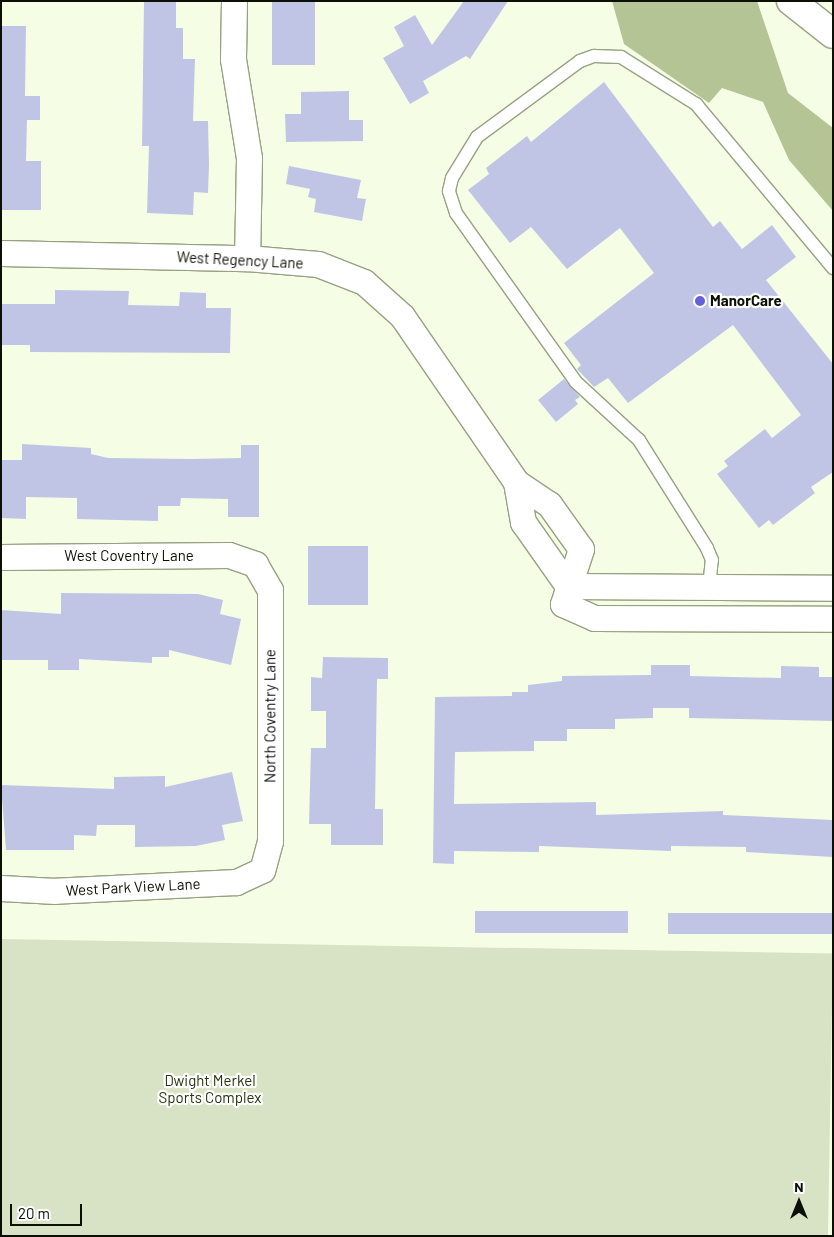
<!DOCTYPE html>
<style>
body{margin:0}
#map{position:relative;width:834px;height:1237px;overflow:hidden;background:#f5fee4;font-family:Barlow,sans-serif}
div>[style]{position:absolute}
.green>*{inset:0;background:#d8e2c4;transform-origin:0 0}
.forest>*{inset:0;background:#b5c495}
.building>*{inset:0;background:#c1c5e5;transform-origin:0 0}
.roads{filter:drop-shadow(1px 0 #97a182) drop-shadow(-1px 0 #97a182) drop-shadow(0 1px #97a182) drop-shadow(0 -1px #97a182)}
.service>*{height:12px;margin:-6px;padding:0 6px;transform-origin:6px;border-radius:6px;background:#fff}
.minor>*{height:25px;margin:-12.5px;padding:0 12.5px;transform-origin:12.5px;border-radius:12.5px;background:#fff}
.secondary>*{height:28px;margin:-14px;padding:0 14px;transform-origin:14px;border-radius:14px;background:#fff}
.dots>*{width:14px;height:14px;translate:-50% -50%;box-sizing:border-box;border:2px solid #fff;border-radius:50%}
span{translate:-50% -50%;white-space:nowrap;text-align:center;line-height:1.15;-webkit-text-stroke:4.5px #fff;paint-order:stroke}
.street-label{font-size:15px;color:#0c0f05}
.poi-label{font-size:15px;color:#0c0f05;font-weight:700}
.left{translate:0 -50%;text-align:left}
.park-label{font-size:15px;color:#29320e}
.frame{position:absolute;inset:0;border:2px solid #0c0f05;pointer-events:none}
.north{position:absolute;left:774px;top:1177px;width:50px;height:50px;-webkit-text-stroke:4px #fff;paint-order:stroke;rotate:0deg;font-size:14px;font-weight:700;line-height:20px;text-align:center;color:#0c0f05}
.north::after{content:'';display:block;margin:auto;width:18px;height:22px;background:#0c0f05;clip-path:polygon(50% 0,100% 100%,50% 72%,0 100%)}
.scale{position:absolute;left:10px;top:1204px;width:72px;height:22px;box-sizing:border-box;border:2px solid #0c0f05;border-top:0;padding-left:6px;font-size:15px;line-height:18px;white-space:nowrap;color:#0c0f05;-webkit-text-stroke:4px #fff;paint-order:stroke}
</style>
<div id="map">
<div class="green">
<i style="left:1px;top:939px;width:832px;height:297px;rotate:1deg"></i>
</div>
<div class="forest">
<i style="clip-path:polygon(612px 1px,757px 1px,788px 93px,833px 128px,833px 211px,789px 160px,763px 102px,722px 88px,709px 103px,624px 44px)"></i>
</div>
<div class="building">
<i style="clip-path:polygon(144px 1px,176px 1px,176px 28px,183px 28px,183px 59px,195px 59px,193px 121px,208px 121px,209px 165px,208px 193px,194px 192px,193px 215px,147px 213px,149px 146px,142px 146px)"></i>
<i style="left:272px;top:1px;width:43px;height:64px"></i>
<i style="clip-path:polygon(464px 1px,508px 1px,470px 59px,466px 56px,423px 81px,429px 93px,410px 104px,383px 58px,404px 46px,394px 27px,415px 15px,432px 45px)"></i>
<i style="clip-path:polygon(1px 26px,26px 26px,25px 96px,40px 96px,40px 120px,27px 120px,26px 161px,41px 161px,41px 210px,1px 210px)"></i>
<i style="clip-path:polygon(604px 82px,713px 227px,720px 221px,742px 249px,772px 225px,796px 257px,766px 280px,833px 364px,833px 472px,811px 487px,815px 493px,773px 525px,769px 520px,759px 528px,717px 474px,728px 466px,724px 461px,765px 429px,772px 438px,801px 415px,733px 325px,628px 403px,608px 378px,594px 387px,577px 369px,581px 365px,564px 343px,654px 273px,620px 228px,567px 269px,531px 227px,510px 243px,468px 190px,489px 174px,486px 168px,527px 136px,531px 142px)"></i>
<i style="clip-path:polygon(349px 91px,349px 120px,363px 120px,363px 141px,286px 142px,285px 114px,301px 114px,301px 92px)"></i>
<i style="clip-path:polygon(289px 166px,361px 180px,357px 198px,366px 199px,362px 221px,314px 212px,316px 199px,308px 197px,310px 189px,286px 184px)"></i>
<i style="clip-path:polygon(55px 290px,129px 291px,128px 305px,179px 306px,180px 292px,206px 293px,206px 308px,231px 308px,230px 353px,30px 352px,30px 345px,1px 345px,1px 304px,55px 304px)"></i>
<i style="clip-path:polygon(564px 379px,580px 397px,575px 400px,578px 404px,556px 422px,538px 400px)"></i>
<i style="clip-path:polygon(22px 444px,91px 448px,91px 454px,108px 458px,192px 459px,241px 458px,241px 445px,259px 445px,259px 517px,228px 517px,228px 499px,181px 498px,180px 506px,158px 506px,158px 521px,77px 519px,77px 498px,26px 497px,26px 519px,1px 518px,1px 460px,22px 460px)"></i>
<i style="left:308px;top:546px;width:60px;height:59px"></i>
<i style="clip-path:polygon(61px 593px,198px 594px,223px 600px,220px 614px,241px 619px,231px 665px,169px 650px,169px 657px,152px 657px,152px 663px,79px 659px,79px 670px,48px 670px,48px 660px,1px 660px,1px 610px,61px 614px)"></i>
<i style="clip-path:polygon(323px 657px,388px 658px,388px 679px,377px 679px,375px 809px,383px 809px,383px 845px,331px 845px,331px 824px,309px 824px,311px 748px,326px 748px,326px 711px,311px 711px,311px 677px,322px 678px)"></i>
<i style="clip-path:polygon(651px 665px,690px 665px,690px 676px,781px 678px,781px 666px,819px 667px,819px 677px,833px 677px,833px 721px,689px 718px,689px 708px,653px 708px,653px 718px,615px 719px,615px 729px,567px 729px,567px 741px,534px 741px,534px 751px,455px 752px,454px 804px,596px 802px,596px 815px,723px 811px,723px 815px,833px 820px,833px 857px,746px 852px,746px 847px,671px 846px,671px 851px,539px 846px,539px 852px,454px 851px,454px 864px,433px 863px,435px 697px,512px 696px,512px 692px,528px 692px,528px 685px,562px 681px,562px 676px,651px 675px)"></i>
<i style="clip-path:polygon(232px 772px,243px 821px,222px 825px,225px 840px,196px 846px,135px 847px,135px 825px,97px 825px,96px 836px,74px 835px,74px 850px,6px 850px,1px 785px,114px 789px,114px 777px,165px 776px,165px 787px)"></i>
<i style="left:475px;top:911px;width:153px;height:22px"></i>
<i style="left:668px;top:913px;width:165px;height:21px"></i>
</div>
<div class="roads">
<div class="service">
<i style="left:709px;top:587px;width:27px;rotate:-84deg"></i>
<i style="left:712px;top:560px;width:13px;rotate:-113deg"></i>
<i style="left:707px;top:548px;width:128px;rotate:-122.2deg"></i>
<i style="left:639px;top:440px;width:86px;rotate:-137.4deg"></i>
<i style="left:576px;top:382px;width:207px;rotate:-125.4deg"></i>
<i style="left:456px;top:213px;width:23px;rotate:-108deg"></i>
<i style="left:449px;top:191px;width:13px;rotate:-77deg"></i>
<i style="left:452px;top:178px;width:48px;rotate:-58.6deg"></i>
<i style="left:477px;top:137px;width:128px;rotate:-36.4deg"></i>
<i style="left:580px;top:61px;width:15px;rotate:-20deg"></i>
<i style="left:594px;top:56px;width:27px;rotate:2deg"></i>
<i style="left:621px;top:57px;width:89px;rotate:32.1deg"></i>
<i style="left:696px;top:104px;width:214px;rotate:50.1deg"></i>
</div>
<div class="minor">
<i style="left:234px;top:1px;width:58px;rotate:91deg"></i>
<i style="left:233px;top:59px;width:100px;rotate:80.8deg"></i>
<i style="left:249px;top:158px;width:100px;rotate:91.1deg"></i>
<i style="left:1px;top:253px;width:246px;rotate:1.2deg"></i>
<i style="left:247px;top:258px;width:71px;rotate:4.8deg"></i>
<i style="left:318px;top:264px;width:49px;rotate:21.4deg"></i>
<i style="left:364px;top:282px;width:51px;rotate:41.8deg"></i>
<i style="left:402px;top:316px;width:201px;rotate:55.5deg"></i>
<i style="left:516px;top:482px;width:40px;rotate:34deg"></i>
<i style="left:549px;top:504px;width:55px;rotate:54.6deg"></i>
<i style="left:581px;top:549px;width:58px;rotate:108.1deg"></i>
<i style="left:563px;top:604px;width:34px;rotate:24deg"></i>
<i style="left:594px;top:618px;width:239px;rotate:0.2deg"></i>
<i style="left:516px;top:482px;width:41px;rotate:80.1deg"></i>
<i style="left:523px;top:522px;width:78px;rotate:54.9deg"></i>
<i style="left:1px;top:557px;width:228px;rotate:-0.5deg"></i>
<i style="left:229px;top:555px;width:28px;rotate:19deg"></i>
<i style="left:255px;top:564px;width:30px;rotate:60deg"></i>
<i style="left:270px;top:590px;width:251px;rotate:90deg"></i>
<i style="left:270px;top:841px;width:30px;rotate:105deg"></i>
<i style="left:262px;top:870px;width:29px;rotate:155deg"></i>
<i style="left:236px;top:882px;width:181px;rotate:177.2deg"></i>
<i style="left:55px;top:891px;width:54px;rotate:-176.8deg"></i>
<i style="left:568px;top:586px;width:265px;rotate:0.4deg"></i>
</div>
<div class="secondary">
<i style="left:791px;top:1px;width:53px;rotate:38.2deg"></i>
</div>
</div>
<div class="dots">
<i style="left:700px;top:301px;background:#6462db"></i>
</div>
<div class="street-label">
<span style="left:240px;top:260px;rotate:3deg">West Regency Lane</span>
<span style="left:129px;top:556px">West Coventry Lane</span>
<span style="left:270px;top:716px;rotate:-90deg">North Coventry Lane</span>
<span style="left:133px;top:887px;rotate:-3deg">West Park View Lane</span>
</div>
<div class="poi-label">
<span class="left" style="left:710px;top:301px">ManorCare</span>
</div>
<div class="park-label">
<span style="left:210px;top:1089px">Dwight Merkel<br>Sports Complex</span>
</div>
<div class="frame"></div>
<div class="north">N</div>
<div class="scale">20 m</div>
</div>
